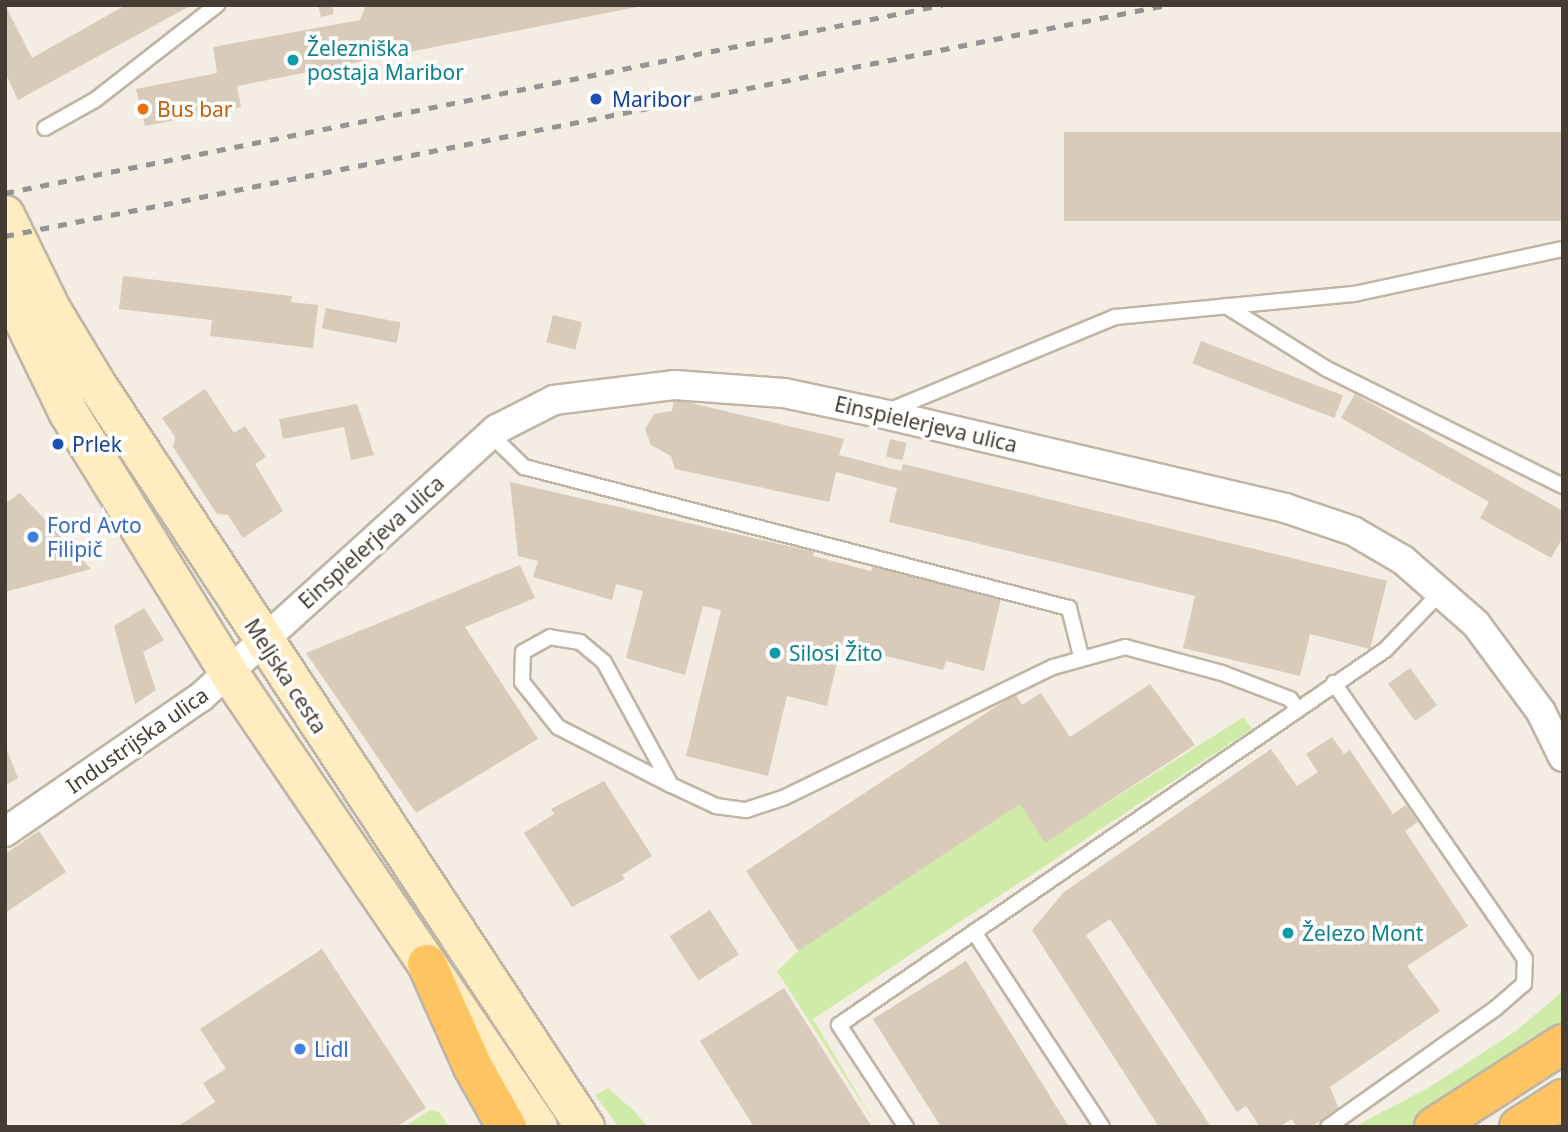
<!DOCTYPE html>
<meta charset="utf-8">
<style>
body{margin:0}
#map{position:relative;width:1568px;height:1132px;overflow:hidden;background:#f3ede3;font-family:"Noto Sans",sans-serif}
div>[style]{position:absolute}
.green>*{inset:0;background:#d0eba7}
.building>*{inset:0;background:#d8cbba;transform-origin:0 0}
.roads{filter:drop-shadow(2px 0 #bfb5a5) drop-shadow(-2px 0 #bfb5a5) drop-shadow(0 2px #bfb5a5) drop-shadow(0 -2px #bfb5a5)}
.lane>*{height:14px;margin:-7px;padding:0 7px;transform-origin:7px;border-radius:7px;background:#fff}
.street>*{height:28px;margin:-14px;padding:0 14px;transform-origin:14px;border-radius:14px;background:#fff}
.secondary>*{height:38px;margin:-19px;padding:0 19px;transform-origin:19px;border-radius:19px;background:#ffedc1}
.highway>*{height:38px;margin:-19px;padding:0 19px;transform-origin:19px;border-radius:19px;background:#ffc462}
.rail>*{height:5px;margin-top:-2.5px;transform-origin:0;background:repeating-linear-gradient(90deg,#949494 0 9px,transparent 0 18px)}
.dots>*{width:19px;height:19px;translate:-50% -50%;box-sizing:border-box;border:4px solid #fff;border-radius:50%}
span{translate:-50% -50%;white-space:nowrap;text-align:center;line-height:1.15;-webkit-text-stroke:7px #fff;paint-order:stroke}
.culture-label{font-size:21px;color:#0d838f}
.left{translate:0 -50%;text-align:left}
.transit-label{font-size:21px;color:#164399}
.food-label{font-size:21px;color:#c56008}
.street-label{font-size:21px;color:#453d33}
.shop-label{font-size:21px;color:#366cbe}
.frame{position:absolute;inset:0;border:7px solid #453d33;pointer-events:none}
</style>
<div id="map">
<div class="green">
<i style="clip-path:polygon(1244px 717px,1252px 729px,813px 1019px,877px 1127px,777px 971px,798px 951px,1020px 804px,1045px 842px)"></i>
<i style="clip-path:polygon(1563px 991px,1563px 1033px,1473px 1094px,1408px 1127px,1354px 1127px,1430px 1087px,1516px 1031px)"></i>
<i style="clip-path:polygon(608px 1088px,634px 1111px,648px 1127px,619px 1127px,595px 1095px)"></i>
<i style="clip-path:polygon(430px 1110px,439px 1112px,449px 1127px,404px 1127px)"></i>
</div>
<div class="building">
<i style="clip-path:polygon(5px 5px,32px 58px,126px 5px,192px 5px,18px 100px,5px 72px)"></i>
<i style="clip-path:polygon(318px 5px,332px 5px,334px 14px,321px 17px)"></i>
<i style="clip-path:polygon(366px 5px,642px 5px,642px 6px,237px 86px,241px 107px,145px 126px,136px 89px,217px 73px,213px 47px,360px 20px)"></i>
<i style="left:1563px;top:132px;width:89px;height:499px;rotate:90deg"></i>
<i style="clip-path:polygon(123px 276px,292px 296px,291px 302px,318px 305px,313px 348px,210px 336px,212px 320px,119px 309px)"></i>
<i style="left:326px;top:308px;width:76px;height:21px;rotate:11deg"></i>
<i style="left:553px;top:315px;width:30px;height:28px;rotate:14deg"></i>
<i style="left:1201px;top:341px;width:152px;height:24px;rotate:21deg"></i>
<i style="clip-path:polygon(205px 389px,234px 433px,245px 426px,266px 457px,255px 464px,283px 511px,243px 538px,228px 515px,217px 514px,173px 447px,175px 437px,162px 418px)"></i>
<i style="clip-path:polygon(1355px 394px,1563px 511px,1563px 537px,1551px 558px,1480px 518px,1489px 502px,1341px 418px)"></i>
<i style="clip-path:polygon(674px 399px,844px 439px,839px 455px,901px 471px,903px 464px,1387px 581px,1370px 649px,1310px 634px,1300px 676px,1183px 648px,1195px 596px,889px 522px,897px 488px,836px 472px,829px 502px,675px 469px,671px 456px,651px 445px,645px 429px,654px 414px,672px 411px)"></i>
<i style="clip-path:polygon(357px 404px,374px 455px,351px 460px,344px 427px,283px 439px,279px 419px)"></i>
<i style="left:890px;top:439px;width:17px;height:18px;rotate:13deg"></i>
<i style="clip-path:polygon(510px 482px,814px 552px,813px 556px,871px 571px,874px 563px,1002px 594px,984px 671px,946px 661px,943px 670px,841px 645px,827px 706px,787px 696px,768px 776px,686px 756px,721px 610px,703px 606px,685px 675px,626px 658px,643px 591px,616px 584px,612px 600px,533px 577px,538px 561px,518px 556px)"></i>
<i style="clip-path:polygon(20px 493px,91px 569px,5px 592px,5px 504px)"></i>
<i style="clip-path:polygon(520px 565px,535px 598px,465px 627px,538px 739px,416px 813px,306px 653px)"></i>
<i style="clip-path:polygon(144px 608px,164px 640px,143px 652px,156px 690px,135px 704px,114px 626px)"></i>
<i style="left:1410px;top:668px;width:46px;height:27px;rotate:54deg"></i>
<i style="clip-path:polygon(1150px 684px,1195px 745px,1045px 843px,1020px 804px,798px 951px,746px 871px,1015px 694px,1022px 705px,1041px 693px,1070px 737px)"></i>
<i style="clip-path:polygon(1332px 737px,1344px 754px,1350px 750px,1393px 814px,1406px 805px,1418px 822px,1405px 831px,1468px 926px,1407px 966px,1440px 1011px,1330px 1087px,1339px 1109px,1311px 1127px,1297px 1127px,1292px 1119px,1279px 1127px,1260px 1127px,1246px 1106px,1237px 1112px,1110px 919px,1086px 935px,1211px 1127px,1159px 1127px,1032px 930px,1064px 892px,1271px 749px,1297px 786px,1318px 772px,1306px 754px)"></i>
<i style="clip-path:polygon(5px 745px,18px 778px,5px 786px)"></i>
<i style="clip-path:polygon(604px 781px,652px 856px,622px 875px,625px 879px,572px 907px,524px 833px,554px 814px,551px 809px)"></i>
<i style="clip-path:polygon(39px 831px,66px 872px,5px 913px,5px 854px)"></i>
<i style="left:710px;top:910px;width:53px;height:48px;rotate:57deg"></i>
<i style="clip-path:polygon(322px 949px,426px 1108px,396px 1127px,177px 1127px,215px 1102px,203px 1083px,226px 1069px,200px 1029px)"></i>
<i style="clip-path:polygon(966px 961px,1069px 1127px,941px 1127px,873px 1019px)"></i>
<i style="clip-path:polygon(784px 988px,872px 1127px,754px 1127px,700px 1041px)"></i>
</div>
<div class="roads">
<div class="lane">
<i style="left:45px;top:128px;width:57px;rotate:-29.2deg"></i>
<i style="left:95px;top:100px;width:155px;rotate:-37.9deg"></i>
<i style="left:1226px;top:306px;width:119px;rotate:32deg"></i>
<i style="left:1327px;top:369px;width:263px;rotate:26.4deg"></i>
<i style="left:888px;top:411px;width:246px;rotate:-22.5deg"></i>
<i style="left:1115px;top:317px;width:240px;rotate:-5.5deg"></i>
<i style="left:1354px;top:294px;width:214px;rotate:-12.2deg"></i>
<i style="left:491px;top:435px;width:46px;rotate:44.1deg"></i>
<i style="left:524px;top:467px;width:563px;rotate:14.51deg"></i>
<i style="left:1069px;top:608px;width:49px;rotate:76deg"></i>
<i style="left:671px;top:785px;width:140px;rotate:-118.6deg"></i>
<i style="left:604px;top:662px;width:31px;rotate:-140deg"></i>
<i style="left:580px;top:642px;width:30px;rotate:-171deg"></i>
<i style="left:550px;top:637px;width:31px;rotate:151deg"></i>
<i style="left:523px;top:652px;width:30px;rotate:92deg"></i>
<i style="left:522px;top:682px;width:58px;rotate:51.3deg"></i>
<i style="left:558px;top:727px;width:127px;rotate:27.2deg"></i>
<i style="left:671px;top:785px;width:50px;rotate:25deg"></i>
<i style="left:716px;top:806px;width:30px;rotate:8deg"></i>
<i style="left:746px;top:810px;width:39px;rotate:-18deg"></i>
<i style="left:783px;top:798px;width:300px;rotate:-25.9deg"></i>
<i style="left:1053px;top:667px;width:75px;rotate:-15.5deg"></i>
<i style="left:1125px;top:647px;width:100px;rotate:15deg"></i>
<i style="left:1222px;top:673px;width:73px;rotate:20.9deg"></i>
<i style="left:1290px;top:699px;width:11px;rotate:52deg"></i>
<i style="left:974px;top:932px;width:233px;rotate:56.7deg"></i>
<i style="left:906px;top:1127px;width:122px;rotate:-123.3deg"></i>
<i style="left:839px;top:1025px;width:662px;rotate:-34.48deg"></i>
<i style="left:1385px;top:650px;width:82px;rotate:-46deg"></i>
<i style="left:1328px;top:1127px;width:206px;rotate:-35.3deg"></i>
<i style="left:1496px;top:1008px;width:37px;rotate:-41deg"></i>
<i style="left:1524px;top:984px;width:25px;rotate:-88deg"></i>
<i style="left:1525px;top:959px;width:336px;rotate:-124.7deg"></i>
</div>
<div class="street">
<i style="left:5px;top:832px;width:238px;rotate:-34.6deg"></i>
<i style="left:201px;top:697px;width:399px;rotate:-42.2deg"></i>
<i style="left:497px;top:429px;width:64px;rotate:-27deg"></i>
<i style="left:554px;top:400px;width:122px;rotate:-7.1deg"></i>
<i style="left:675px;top:385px;width:109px;rotate:4.2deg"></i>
<i style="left:784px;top:393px;width:111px;rotate:11.9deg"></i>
<i style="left:893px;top:416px;width:403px;rotate:13.2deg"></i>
<i style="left:1285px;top:508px;width:72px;rotate:18.7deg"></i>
<i style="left:1353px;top:531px;width:58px;rotate:30.1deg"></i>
<i style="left:1403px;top:560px;width:97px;rotate:41.2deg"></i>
<i style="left:1476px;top:624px;width:109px;rotate:53.5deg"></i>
<i style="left:1541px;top:712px;width:50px;rotate:63.9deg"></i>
</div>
<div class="secondary">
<i style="left:5px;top:215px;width:105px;rotate:63.9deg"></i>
<i style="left:51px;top:309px;width:85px;rotate:58.9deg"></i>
<i style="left:95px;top:382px;width:892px;rotate:56.67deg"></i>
<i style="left:5px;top:282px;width:144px;rotate:64.1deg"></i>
<i style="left:68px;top:412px;width:307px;rotate:58.3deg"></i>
<i style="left:229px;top:673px;width:549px;rotate:55.76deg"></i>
</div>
<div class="highway">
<i style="left:427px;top:964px;width:113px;rotate:65.9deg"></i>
<i style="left:473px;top:1067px;width:69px;rotate:60.5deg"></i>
<i style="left:1434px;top:1127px;width:153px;rotate:-32.8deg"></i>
<i style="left:1519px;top:1127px;width:52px;rotate:-32.5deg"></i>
</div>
</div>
<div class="rail">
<i style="left:5px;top:193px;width:956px;rotate:-11.35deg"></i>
<i style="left:5px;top:236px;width:1184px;rotate:-11.25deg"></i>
</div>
<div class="dots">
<i style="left:293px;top:60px;background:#0f9aa8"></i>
<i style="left:596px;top:99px;background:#1a4fb4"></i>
<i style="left:143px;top:109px;background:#e8710a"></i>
<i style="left:58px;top:444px;background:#1a4fb4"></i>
<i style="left:33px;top:537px;background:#3f7fe0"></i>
<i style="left:775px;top:653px;background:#0f9aa8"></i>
<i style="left:1288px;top:933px;background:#0f9aa8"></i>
<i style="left:300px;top:1049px;background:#3f7fe0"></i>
</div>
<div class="culture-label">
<span class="left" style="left:307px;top:60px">Železniška<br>postaja Maribor</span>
<span class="left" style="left:789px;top:653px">Silosi Žito</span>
<span class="left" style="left:1302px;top:933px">Železo Mont</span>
</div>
<div class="transit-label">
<span class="left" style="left:612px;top:99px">Maribor</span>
<span class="left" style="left:72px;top:444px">Prlek</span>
</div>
<div class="food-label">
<span class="left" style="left:157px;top:109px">Bus bar</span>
</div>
<div class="street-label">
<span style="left:926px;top:424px;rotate:13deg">Einspielerjeva ulica</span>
<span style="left:371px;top:542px;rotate:-42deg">Einspielerjeva ulica</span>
<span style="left:286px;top:676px;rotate:57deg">Meljska cesta</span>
<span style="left:137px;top:740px;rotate:-35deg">Industrijska ulica</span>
</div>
<div class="shop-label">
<span class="left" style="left:47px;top:537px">Ford Avto<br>Filipič</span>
<span class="left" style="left:314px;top:1049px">Lidl</span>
</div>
<div class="frame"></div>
</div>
